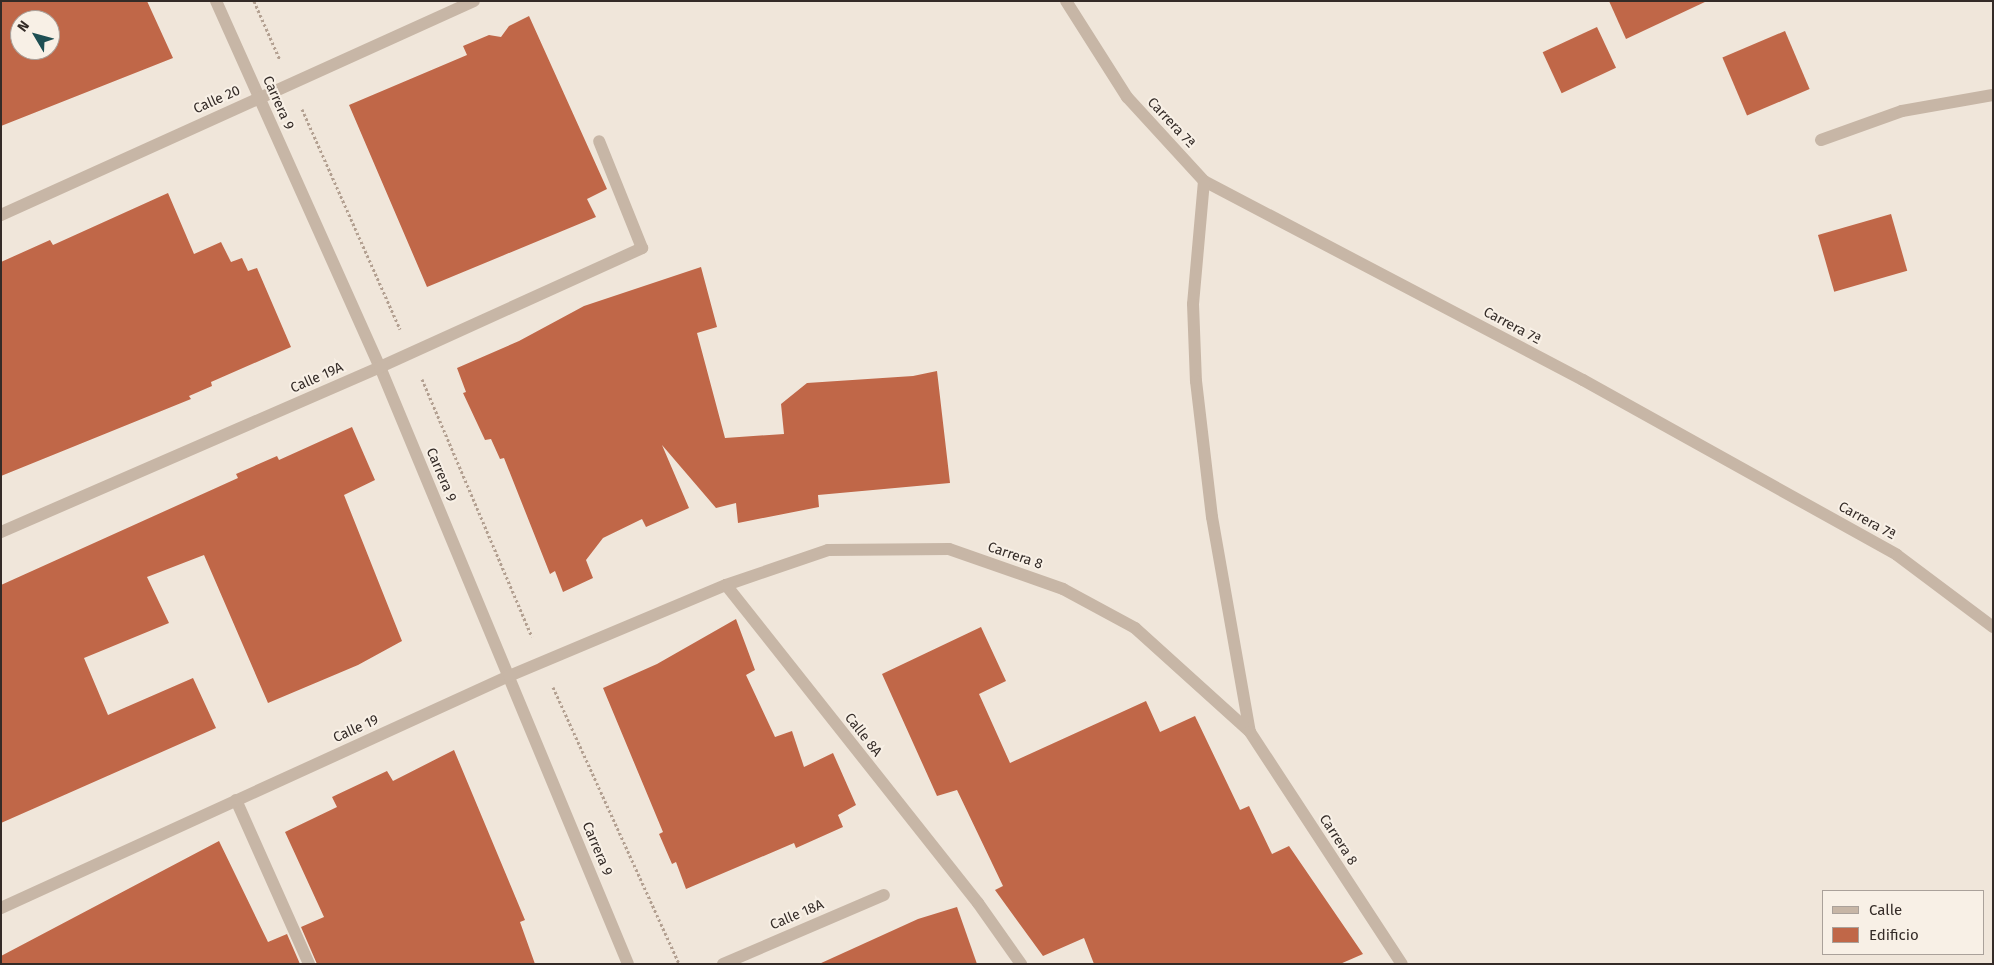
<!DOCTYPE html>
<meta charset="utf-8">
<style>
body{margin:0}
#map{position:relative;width:1994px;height:965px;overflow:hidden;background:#f0e6da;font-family:"Fira Sans",sans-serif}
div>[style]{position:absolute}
.building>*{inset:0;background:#c06748;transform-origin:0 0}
.path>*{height:3px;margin-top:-1.5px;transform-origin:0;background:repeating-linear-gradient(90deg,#b3a091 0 2.5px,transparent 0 5px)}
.minor>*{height:12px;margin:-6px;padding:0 6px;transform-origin:6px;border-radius:6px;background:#c7b6a6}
span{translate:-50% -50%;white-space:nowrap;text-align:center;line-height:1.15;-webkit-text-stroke:4px #f8f0e6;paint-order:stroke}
.street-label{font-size:14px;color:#342b27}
.frame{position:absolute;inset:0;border:2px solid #342b27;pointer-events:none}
.legend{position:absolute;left:1822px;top:890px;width:162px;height:65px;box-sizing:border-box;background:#f8f0e6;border:1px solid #aaa19a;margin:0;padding:6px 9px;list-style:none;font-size:15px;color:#342b27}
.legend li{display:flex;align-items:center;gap:10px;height:25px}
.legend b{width:25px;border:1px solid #aaa19a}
.north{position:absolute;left:10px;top:10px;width:50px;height:50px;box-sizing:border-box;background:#f8f0e6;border:1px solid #aaa19a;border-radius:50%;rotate:307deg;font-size:14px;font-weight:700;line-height:20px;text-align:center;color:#342b27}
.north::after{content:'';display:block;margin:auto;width:18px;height:22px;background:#1e4f53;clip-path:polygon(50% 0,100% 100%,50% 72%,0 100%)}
</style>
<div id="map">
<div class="building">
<i style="clip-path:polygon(evenodd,1px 1px,147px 1px,173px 58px,1px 126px,1px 1px,20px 20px,50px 20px,50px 50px,20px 50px,20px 20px)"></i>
<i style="clip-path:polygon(1609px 1px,1707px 1px,1626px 39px)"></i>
<i style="clip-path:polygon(529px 16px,607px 189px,587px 199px,596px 217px,427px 287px,349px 105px,467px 55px,463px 46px,489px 35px,501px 37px,509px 26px)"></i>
<i style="left:1597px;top:27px;width:45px;height:60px;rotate:65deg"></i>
<i style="left:1785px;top:31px;width:63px;height:68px;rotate:67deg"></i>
<i style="clip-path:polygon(168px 193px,194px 254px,221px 242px,231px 262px,242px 258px,248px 271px,257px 268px,291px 347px,211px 382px,212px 386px,189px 396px,191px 399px,1px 476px,1px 262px,50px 240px,53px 245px)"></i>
<i style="left:1891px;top:214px;width:59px;height:76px;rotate:74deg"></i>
<i style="clip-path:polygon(701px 267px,717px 327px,697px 333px,725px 438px,784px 434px,781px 404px,807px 383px,913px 376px,937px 371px,950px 483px,818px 495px,819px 507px,738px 523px,736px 503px,716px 508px,662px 445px,689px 508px,646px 527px,642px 519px,603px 538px,586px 560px,593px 578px,563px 592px,555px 571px,550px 574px,504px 458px,500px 459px,491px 439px,485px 440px,463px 393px,466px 392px,457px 368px,519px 341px,584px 306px)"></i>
<i style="clip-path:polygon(352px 427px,375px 480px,344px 495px,402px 641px,358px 665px,268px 703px,204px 555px,147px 577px,169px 623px,84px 658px,108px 715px,193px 678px,216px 728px,1px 823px,1px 585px,238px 478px,236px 474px,277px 456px,279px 460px)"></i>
<i style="clip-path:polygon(736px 619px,755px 670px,746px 675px,775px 737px,792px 731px,804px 767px,833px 753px,856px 805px,838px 815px,843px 827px,796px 848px,794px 843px,686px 889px,676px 862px,672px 864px,659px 834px,663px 832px,603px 688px,657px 664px)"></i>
<i style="clip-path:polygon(981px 627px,1006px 681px,979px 694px,1010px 763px,1146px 701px,1160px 732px,1195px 716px,1240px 810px,1249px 806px,1272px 854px,1289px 846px,1363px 954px,1340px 964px,1094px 964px,1084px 938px,1043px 956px,995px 890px,1003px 886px,957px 790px,937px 796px,882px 674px)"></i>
<i style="clip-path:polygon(454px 750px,525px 920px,520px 922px,535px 964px,317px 964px,301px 927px,324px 917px,285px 832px,337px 807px,332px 797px,387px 771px,393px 781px)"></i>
<i style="clip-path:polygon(219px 841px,268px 942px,287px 934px,300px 964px,1px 964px,1px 956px)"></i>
<i style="clip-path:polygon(957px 907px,977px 964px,819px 964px,918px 919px)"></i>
</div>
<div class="path">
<i style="left:254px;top:1px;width:64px;rotate:66.2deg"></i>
<i style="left:302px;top:109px;width:241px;rotate:66deg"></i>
<i style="left:422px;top:379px;width:280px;rotate:66.9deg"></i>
<i style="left:553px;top:687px;width:304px;rotate:65.5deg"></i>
</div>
<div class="minor">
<i style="left:216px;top:1px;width:401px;rotate:65.9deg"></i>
<i style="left:380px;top:367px;width:646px;rotate:67.44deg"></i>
<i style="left:1066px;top:1px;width:114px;rotate:57.6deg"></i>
<i style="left:1127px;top:97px;width:114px;rotate:47.5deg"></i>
<i style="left:1204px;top:181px;width:428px;rotate:27.7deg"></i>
<i style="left:1583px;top:380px;width:359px;rotate:29.1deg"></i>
<i style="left:1897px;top:555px;width:120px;rotate:36.9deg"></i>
<i style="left:1821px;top:140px;width:86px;rotate:-19.7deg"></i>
<i style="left:1902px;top:111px;width:92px;rotate:-10deg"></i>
<i style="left:1204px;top:181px;width:123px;rotate:95.1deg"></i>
<i style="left:1193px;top:304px;width:77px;rotate:87.8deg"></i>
<i style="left:1196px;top:381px;width:137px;rotate:83.3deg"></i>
<i style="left:1212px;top:517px;width:218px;rotate:80deg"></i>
<i style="left:1px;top:215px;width:519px;rotate:-24.34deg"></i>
<i style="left:1px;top:532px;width:413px;rotate:-23.5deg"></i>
<i style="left:380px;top:367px;width:288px;rotate:-24.4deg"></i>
<i style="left:642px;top:248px;width:115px;rotate:-111.9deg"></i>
<i style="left:726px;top:585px;width:406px;rotate:51.6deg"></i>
<i style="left:978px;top:903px;width:75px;rotate:54.8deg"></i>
<i style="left:236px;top:800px;width:180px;rotate:66deg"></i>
<i style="left:1px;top:908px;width:558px;rotate:-24.55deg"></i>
<i style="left:509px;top:676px;width:235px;rotate:-22.8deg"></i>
<i style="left:726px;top:585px;width:108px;rotate:-18.9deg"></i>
<i style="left:828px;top:550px;width:121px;rotate:-0.5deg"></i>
<i style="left:949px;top:549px;width:121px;rotate:19.3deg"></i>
<i style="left:1063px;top:589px;width:82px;rotate:28.4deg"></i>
<i style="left:1135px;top:628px;width:155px;rotate:42.1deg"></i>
<i style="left:1250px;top:732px;width:277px;rotate:56.8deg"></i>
<i style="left:723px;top:964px;width:175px;rotate:-23.2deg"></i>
</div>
<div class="street-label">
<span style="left:217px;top:100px;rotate:-24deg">Calle 20</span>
<span style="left:278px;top:103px;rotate:66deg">Carrera 9</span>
<span style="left:1171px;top:123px;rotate:47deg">Carrera 7ª</span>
<span style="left:1512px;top:326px;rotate:28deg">Carrera 7ª</span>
<span style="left:317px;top:378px;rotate:-24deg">Calle 19A</span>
<span style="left:441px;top:475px;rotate:67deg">Carrera 9</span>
<span style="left:1867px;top:521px;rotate:29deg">Carrera 7ª</span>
<span style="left:1015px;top:556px;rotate:19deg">Carrera 8</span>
<span style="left:356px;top:729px;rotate:-24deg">Calle 19</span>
<span style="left:863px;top:735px;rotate:52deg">Calle 8A</span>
<span style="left:1338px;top:840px;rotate:57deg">Carrera 8</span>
<span style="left:597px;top:849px;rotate:67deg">Carrera 9</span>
<span style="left:797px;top:915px;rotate:-23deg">Calle 18A</span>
</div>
<div class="frame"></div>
<ul class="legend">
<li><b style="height:6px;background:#c7b6a6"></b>Calle</li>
<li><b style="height:14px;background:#c06748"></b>Edificio</li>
</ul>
<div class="north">N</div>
</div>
